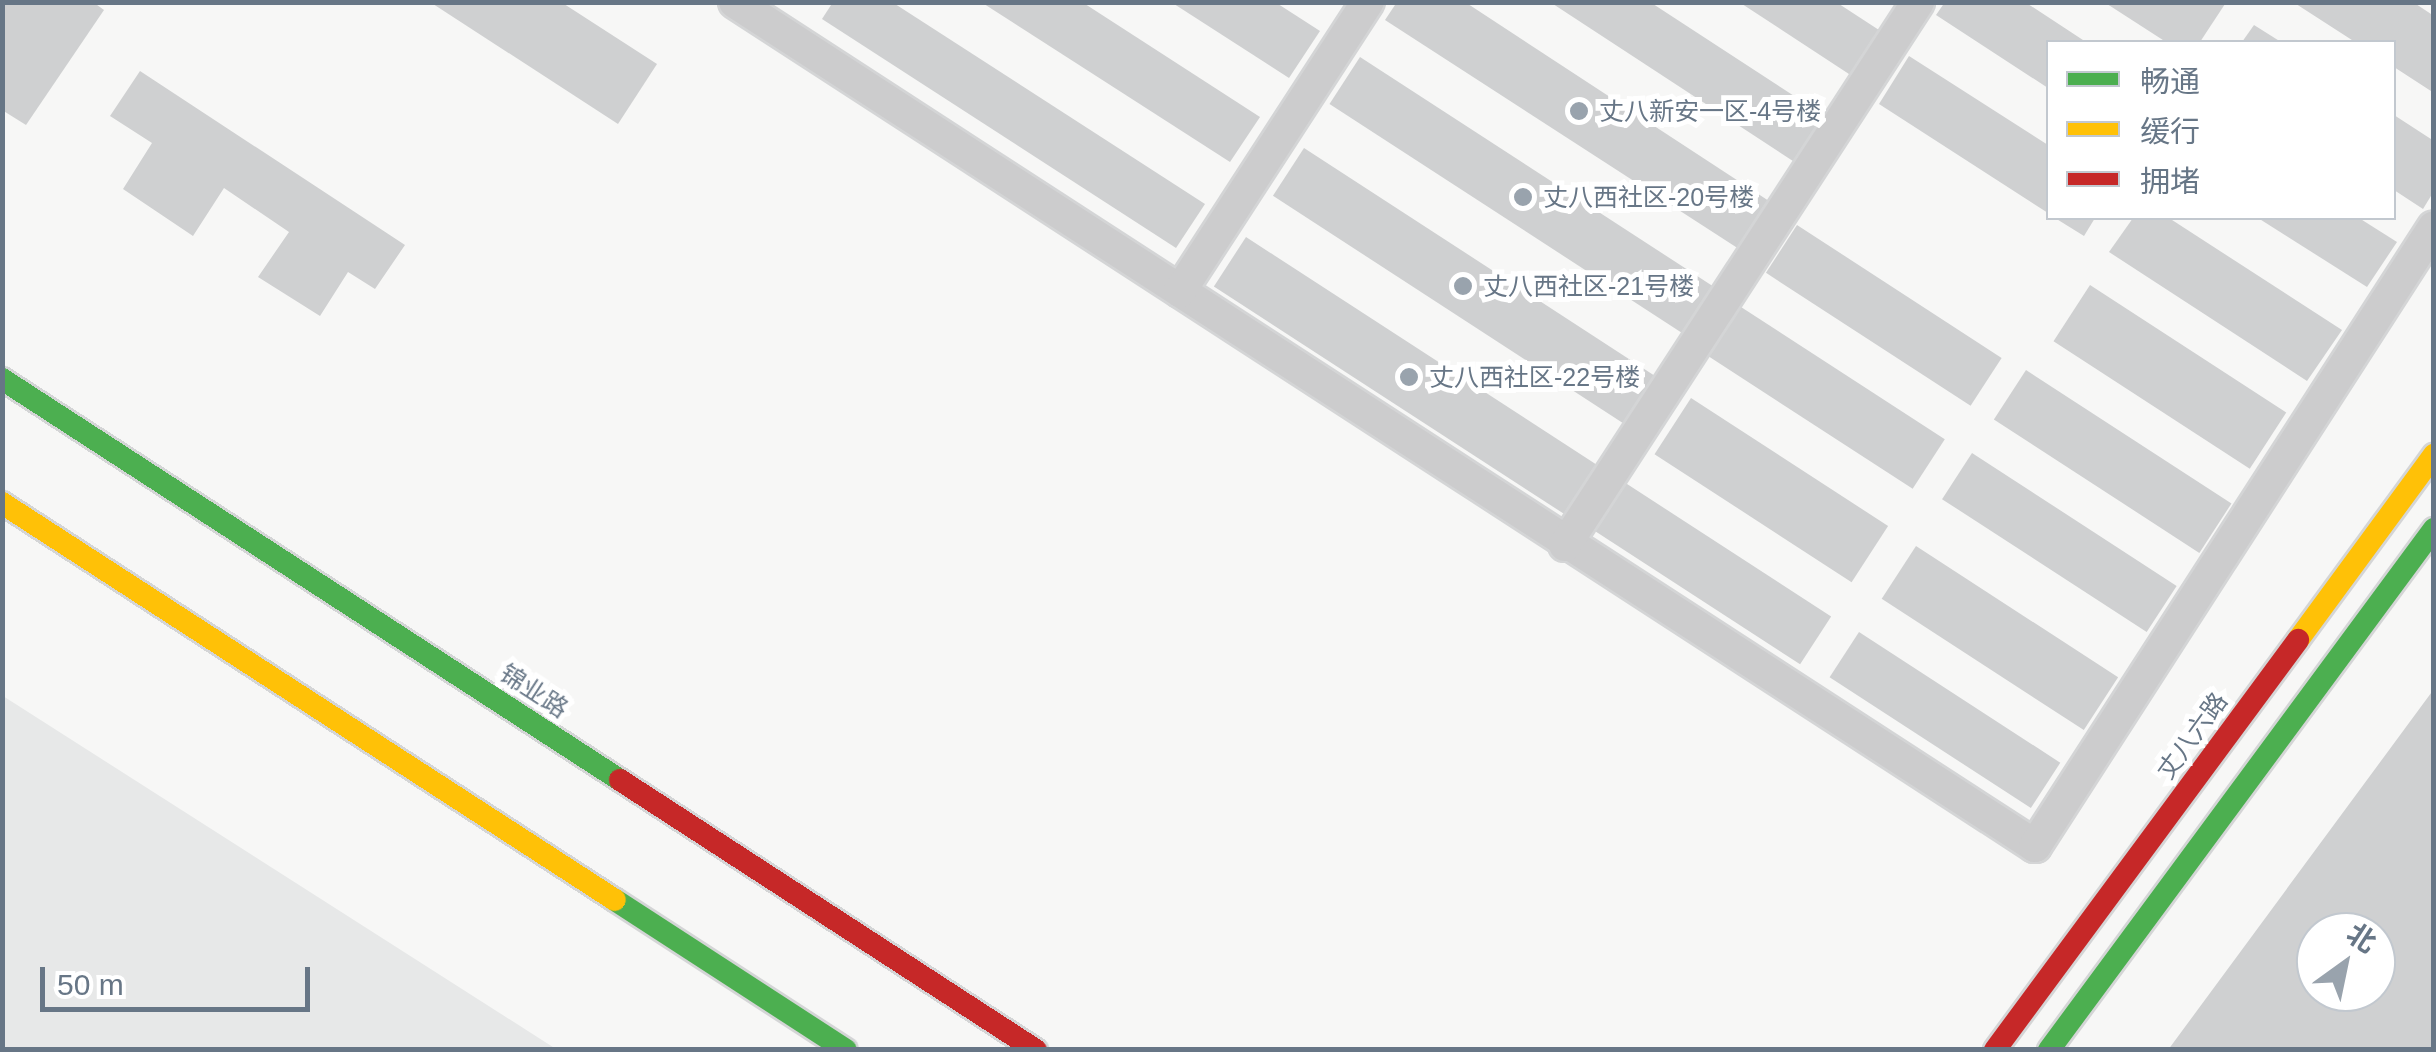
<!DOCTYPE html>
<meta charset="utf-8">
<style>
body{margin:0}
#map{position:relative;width:2436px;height:1052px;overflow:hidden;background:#f7f7f6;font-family:Arial,"Noto Sans SC",sans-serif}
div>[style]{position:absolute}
.built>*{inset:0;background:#e7e8e8}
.building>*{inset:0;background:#cfd0d1;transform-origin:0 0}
.roads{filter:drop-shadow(2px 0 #d4d5d6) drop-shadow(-2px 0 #d4d5d6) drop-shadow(0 2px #d4d5d6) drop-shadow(0 -2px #d4d5d6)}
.street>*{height:32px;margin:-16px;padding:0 16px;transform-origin:16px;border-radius:16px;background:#cccccd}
.fast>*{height:22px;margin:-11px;padding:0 11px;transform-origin:11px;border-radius:11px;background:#4caf50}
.slow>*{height:22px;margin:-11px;padding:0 11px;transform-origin:11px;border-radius:11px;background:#ffc107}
.jam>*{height:22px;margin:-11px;padding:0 11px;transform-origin:11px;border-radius:11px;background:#c62828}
.dots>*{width:28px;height:28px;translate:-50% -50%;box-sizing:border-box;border:5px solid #fff;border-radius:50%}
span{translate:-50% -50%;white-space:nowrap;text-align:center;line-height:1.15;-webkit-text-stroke:10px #fff;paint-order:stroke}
.poi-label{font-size:25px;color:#677686}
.left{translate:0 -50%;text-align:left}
.street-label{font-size:25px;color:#677686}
.frame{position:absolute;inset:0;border:5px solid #677686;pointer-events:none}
.legend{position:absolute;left:2046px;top:40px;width:350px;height:180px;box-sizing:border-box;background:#fff;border:2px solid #c2c8cf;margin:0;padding:12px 18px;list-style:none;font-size:30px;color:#677686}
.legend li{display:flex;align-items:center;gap:20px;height:50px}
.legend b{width:50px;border:2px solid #c2c8cf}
.north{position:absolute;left:2296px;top:912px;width:100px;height:100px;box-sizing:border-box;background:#fff;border:2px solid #c2c8cf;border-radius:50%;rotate:33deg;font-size:28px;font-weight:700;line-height:40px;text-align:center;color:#677686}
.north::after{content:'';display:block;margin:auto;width:35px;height:45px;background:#99a3ad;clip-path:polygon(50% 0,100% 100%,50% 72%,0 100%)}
.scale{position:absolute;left:40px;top:967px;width:270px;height:45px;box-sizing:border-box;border:5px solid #677686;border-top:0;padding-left:12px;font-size:30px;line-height:35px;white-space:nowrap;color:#677686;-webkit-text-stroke:8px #fff;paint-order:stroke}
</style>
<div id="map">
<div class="built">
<i style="clip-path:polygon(3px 696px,556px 1049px,3px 1049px)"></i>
</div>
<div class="building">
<i style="clip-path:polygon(2px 2px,93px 2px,104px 10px,26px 125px,2px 110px)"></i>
<i style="clip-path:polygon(430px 2px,561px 2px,657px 64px,618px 124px)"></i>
<i style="clip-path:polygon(833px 2px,892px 2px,1205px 204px,1176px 248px,822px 19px)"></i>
<i style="clip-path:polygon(981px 2px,1082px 2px,1260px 117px,1230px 162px)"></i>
<i style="clip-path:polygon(1171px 2px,1275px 2px,1320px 31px,1289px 78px)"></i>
<i style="clip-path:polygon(1397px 2px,1465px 2px,1772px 203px,1739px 249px,1385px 20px)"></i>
<i style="clip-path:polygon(1550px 2px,1650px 2px,1828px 118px,1796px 163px)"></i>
<i style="clip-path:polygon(1739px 2px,1836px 2px,1882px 32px,1852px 76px)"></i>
<i style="clip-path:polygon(1945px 2px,2025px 2px,2086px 42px,2048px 42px,2048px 88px,1936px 15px)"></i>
<i style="clip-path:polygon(2104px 2px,2222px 2px,2225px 4px,2200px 42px,2166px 42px)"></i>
<i style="clip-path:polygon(2293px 2px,2413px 2px,2434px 16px,2434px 93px,2394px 67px,2394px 42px,2355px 42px)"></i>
<i style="clip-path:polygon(2254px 25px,2281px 42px,2242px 42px)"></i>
<i style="clip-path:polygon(1909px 56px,2048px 145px,2048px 213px,1879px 104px)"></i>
<i style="left:1360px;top:57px;width:425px;height:56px;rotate:33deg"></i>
<i style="clip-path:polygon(140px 71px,405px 245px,375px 289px,348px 272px,320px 316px,258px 277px,289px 232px,224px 188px,193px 236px,123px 189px,152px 143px,110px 116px)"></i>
<i style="clip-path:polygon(2394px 115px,2434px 141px,2434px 191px,2423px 209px,2394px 190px)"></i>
<i style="left:1304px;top:148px;width:419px;height:57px;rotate:33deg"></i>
<i style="clip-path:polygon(2055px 218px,2095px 218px,2084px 236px)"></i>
<i style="clip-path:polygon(2133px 218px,2169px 218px,2342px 330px,2307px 381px,2109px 252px)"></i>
<i style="clip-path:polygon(2258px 218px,2359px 218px,2397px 242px,2367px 287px)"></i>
<i style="left:1797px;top:225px;width:244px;height:57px;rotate:33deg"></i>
<i style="left:1246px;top:237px;width:426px;height:59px;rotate:33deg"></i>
<i style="left:2090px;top:285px;width:234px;height:67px;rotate:33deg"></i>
<i style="left:1741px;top:307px;width:243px;height:59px;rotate:33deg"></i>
<i style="left:2026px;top:370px;width:245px;height:59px;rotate:33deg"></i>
<i style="left:1691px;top:398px;width:235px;height:67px;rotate:33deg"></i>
<i style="left:1972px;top:453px;width:244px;height:55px;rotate:33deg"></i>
<i style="left:1624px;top:482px;width:247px;height:57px;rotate:33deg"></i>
<i style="left:1916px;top:546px;width:241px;height:63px;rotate:33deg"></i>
<i style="left:1859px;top:632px;width:240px;height:54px;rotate:33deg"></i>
<i style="clip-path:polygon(evenodd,2434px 689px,2434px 1050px,2168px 1050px,2434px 689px,2316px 932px,2376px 932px,2376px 992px,2316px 992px,2316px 932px)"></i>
</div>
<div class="roads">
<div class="street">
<i style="left:735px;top:2px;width:1550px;rotate:32.99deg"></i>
<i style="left:2035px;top:846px;width:736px;rotate:-57.19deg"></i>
<i style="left:1180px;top:291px;width:345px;rotate:-57deg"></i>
<i style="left:1565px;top:545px;width:648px;rotate:-56.97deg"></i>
</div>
<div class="fast">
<i style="left:2px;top:379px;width:737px;rotate:32.98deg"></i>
<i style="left:615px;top:900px;width:275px;rotate:33deg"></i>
<i style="left:2049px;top:1050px;width:648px;rotate:-53.54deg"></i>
</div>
<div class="slow">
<i style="left:2px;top:503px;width:730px;rotate:32.93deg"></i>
<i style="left:2298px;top:640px;width:230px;rotate:-53.7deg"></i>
</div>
<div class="jam">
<i style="left:620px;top:780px;width:496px;rotate:33deg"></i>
<i style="left:1995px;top:1050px;width:510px;rotate:-53.53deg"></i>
</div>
</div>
<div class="dots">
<i style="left:1579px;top:111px;background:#99a3ad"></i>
<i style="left:1523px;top:197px;background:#99a3ad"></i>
<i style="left:1463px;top:286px;background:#99a3ad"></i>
<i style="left:1409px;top:377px;background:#99a3ad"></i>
</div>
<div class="poi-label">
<span class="left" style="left:1599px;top:111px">丈八新安一区-4号楼</span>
<span class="left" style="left:1543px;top:197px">丈八西社区-20号楼</span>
<span class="left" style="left:1483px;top:286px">丈八西社区-21号楼</span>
<span class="left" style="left:1429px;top:377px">丈八西社区-22号楼</span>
</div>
<div class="street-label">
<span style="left:534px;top:691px;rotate:33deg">锦业路</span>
<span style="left:2192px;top:736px;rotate:-54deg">丈八六路</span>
</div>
<div class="frame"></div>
<ul class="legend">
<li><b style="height:12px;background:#4caf50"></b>畅通</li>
<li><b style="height:12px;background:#ffc107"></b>缓行</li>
<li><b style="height:12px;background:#c62828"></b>拥堵</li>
</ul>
<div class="north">北</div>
<div class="scale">50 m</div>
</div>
